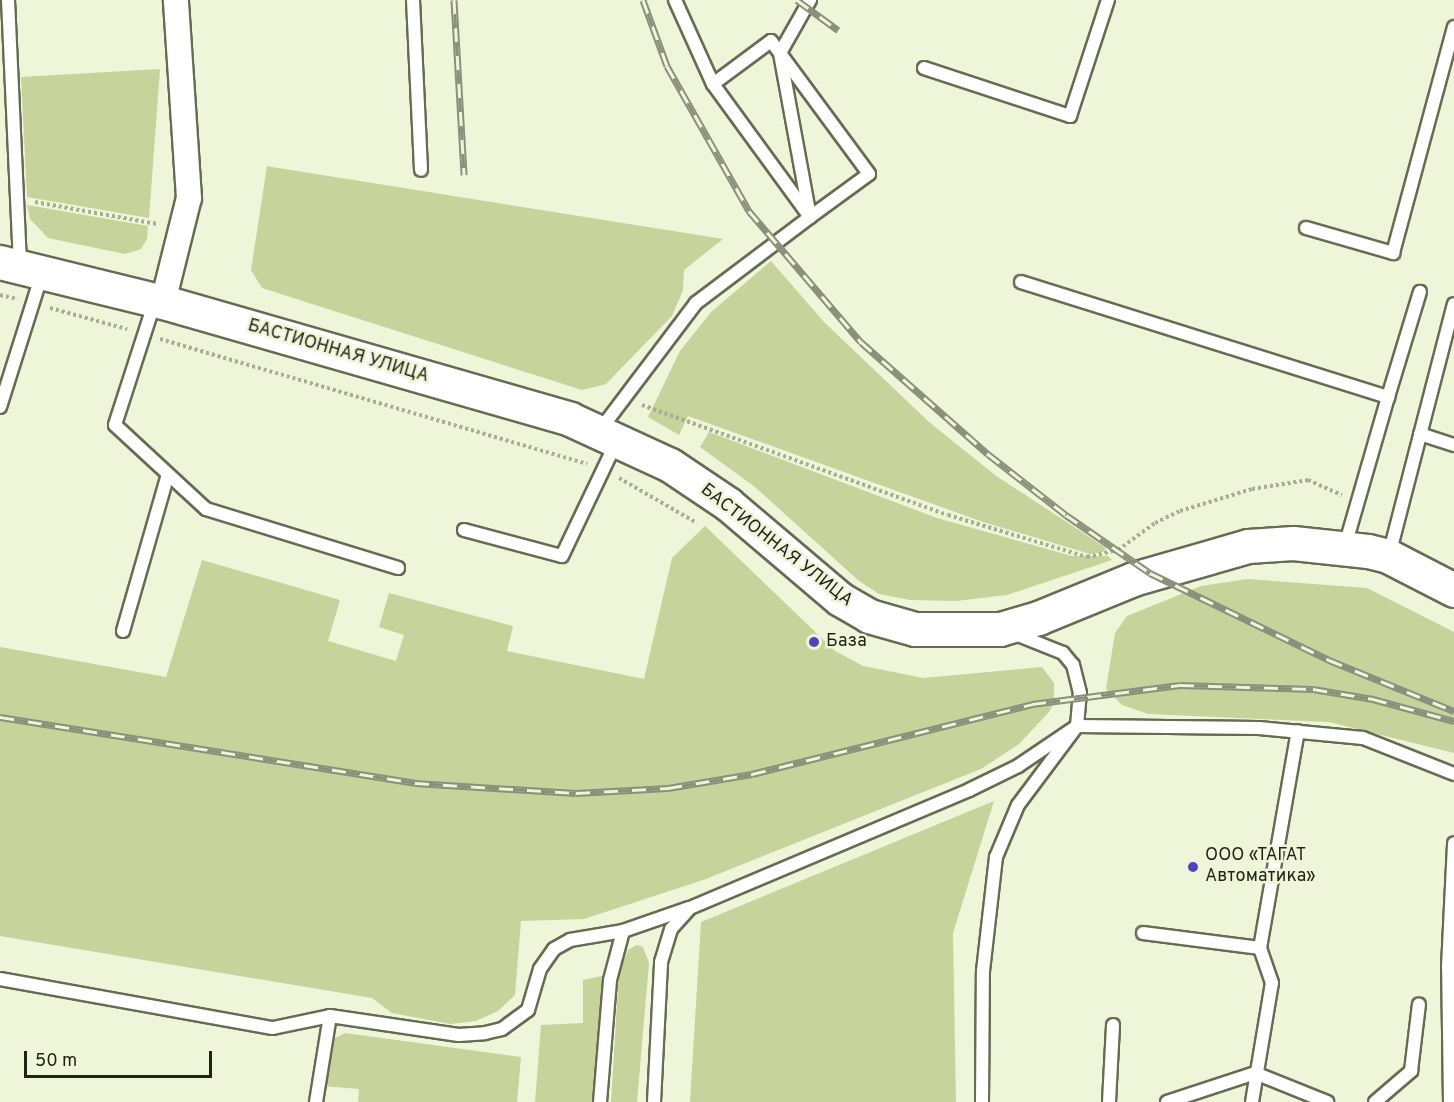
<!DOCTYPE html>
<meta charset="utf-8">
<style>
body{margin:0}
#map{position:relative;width:1454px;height:1102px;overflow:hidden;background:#eef5d8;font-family:Overpass,sans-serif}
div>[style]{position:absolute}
.green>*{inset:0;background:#c6d39b}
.path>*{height:4px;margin-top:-2px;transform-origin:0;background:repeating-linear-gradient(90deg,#a8ad96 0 3px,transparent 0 6px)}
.roads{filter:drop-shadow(2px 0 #666c53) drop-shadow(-2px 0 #666c53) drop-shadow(0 2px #666c53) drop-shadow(0 -2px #666c53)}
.service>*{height:12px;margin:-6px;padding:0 6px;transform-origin:6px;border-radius:6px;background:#fff}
.minor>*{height:24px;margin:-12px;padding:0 12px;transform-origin:12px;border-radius:12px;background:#fff}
.secondary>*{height:33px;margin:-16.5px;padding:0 16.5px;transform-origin:16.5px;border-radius:16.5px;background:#fff}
.rail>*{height:7px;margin-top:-3.5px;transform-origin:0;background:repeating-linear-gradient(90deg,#eef5d8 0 14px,#8b907c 0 28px);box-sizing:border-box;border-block:2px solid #8b907c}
.dots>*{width:16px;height:16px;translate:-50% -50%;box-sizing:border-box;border:3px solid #eef5d8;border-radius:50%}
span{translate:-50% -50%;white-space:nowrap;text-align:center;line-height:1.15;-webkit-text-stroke:5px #eef5d8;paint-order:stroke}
.street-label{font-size:18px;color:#1f2217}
.poi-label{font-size:18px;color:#1f2217}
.left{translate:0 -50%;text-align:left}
.scale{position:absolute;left:24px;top:1051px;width:188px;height:27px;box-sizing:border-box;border:3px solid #1f2217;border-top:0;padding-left:8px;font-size:18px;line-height:21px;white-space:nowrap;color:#1f2217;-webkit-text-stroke:4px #eef5d8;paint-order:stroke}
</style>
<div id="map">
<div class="green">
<i style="clip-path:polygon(160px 69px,149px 218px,27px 197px,21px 77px)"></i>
<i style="clip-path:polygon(267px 166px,272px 167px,723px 239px,684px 270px,683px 290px,672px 316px,606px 384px,582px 390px,262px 288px,251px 270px)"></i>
<i style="clip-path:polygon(27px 205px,148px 226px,147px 239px,141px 249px,125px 254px,48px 238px,30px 219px)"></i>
<i style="clip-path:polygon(771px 261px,824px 322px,929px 422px,995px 475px,1106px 548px,1103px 552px,1090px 554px,983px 522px,688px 416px,679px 435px,648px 417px,680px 351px,711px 312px)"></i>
<i style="clip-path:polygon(709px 432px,937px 518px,1072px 556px,1108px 556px,1112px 560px,1007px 595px,956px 601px,910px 600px,879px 594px,859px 581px,755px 487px,700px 447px)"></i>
<i style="clip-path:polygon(705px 526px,835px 651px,863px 666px,923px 678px,1042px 667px,1054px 683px,1054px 703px,1049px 712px,1019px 744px,981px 769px,706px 879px,584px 919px,521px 921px,515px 995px,498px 1011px,476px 1021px,450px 1024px,392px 1013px,372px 998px,0 936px,0 647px,166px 677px,202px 560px,340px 600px,328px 641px,396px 661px,404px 635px,379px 627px,389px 593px,513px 626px,507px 651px,644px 679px,672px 558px)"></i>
<i style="clip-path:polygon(1248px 579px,1367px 588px,1454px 632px,1454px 753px,1329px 722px,1148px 714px,1122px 705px,1106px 689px,1115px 633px,1127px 616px,1201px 586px)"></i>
<i style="clip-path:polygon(994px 801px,953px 933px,956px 1102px,690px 1102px,701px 922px)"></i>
<i style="clip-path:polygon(637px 945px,643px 947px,649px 963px,637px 1102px,611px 1102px,619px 972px,628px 950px)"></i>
<i style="clip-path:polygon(607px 975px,592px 1102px,535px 1102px,541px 1025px,583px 1023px,583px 980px)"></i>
<i style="clip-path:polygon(345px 1033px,521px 1057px,517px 1102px,358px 1102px,359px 1089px,323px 1086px,329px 1047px,335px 1038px)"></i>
</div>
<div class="path">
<i style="left:35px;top:202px;width:124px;rotate:10.2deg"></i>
<i style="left:0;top:295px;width:17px;rotate:13deg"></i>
<i style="left:50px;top:308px;width:80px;rotate:15.3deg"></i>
<i style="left:160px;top:339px;width:445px;rotate:16.3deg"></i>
<i style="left:642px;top:405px;width:325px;rotate:19.8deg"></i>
<i style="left:948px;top:515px;width:145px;rotate:16.8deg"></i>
<i style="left:1087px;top:557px;width:32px;rotate:-13deg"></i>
<i style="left:1118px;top:550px;width:46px;rotate:-36.1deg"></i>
<i style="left:1155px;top:523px;width:28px;rotate:-26deg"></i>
<i style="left:1180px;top:511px;width:75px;rotate:-17deg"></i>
<i style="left:1252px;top:489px;width:57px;rotate:-9.1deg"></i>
<i style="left:1308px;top:480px;width:37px;rotate:24deg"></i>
<i style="left:619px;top:478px;width:90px;rotate:30deg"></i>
</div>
<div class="roads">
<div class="service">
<i style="left:8px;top:0;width:266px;rotate:87.4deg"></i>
<i style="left:413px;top:0;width:170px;rotate:87.3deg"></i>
<i style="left:675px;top:0;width:92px;rotate:65.7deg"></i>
<i style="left:771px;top:41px;width:165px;rotate:53.6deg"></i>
<i style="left:869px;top:174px;width:73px;rotate:143.9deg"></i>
<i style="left:810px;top:217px;width:165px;rotate:-126.1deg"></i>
<i style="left:713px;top:84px;width:72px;rotate:-36.6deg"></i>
<i style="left:924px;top:68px;width:154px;rotate:18.2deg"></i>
<i style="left:1070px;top:116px;width:122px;rotate:-71.9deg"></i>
<i style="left:1306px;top:228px;width:91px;rotate:16deg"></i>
<i style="left:1393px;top:253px;width:234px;rotate:-74.9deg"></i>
<i style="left:1021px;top:282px;width:385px;rotate:17.4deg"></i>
<i style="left:1388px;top:397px;width:155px;rotate:106.1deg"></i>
<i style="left:155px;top:301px;width:130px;rotate:107.9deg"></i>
<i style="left:115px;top:425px;width:124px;rotate:42.7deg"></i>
<i style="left:206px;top:509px;width:201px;rotate:17.1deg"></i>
<i style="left:1388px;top:397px;width:110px;rotate:-73.1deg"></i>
<i style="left:0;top:407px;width:139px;rotate:-72.5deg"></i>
<i style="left:600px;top:430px;width:159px;rotate:-52.9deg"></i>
<i style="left:696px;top:303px;width:143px;rotate:-37deg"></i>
<i style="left:810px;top:217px;width:167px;rotate:-100.4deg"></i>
<i style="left:780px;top:53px;width:61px;rotate:-60.5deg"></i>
<i style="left:1420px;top:434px;width:36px;rotate:18deg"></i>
<i style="left:464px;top:530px;width:101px;rotate:14.9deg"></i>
<i style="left:562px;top:556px;width:125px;rotate:-64.5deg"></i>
<i style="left:1389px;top:555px;width:259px;rotate:-75.5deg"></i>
<i style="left:123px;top:631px;width:163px;rotate:-74deg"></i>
<i style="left:1143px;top:933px;width:118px;rotate:7.3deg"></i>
<i style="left:0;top:979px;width:277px;rotate:10.2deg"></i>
<i style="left:273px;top:1028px;width:58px;rotate:-11.9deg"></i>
<i style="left:330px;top:1016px;width:130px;rotate:8.4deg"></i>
<i style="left:459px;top:1035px;width:26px;rotate:-4deg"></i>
<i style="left:485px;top:1033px;width:17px;rotate:-13deg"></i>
<i style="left:502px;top:1029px;width:32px;rotate:-36deg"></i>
<i style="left:528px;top:1010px;width:43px;rotate:-73.7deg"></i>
<i style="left:540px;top:969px;width:24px;rotate:-55deg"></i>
<i style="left:554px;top:949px;width:18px;rotate:-29deg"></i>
<i style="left:570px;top:940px;width:54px;rotate:-9.6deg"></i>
<i style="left:316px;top:1102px;width:87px;rotate:-80.8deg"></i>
<i style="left:600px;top:1102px;width:122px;rotate:-85.3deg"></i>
<i style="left:610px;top:980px;width:51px;rotate:-75.1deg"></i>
<i style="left:623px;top:931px;width:70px;rotate:-19.2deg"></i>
<i style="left:654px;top:1102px;width:140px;rotate:-87.1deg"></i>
<i style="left:661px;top:962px;width:34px;rotate:-73deg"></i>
<i style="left:671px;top:929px;width:28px;rotate:-48deg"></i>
<i style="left:690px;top:908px;width:303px;rotate:-22.9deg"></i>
<i style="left:969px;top:790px;width:55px;rotate:-26.1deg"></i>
<i style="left:1018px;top:766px;width:71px;rotate:-34.1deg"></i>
<i style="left:1077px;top:726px;width:182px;rotate:0.6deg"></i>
<i style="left:1259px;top:728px;width:104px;rotate:5.5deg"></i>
<i style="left:1363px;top:738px;width:98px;rotate:21.6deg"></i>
<i style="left:982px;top:1102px;width:131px;rotate:-89.6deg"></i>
<i style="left:983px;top:971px;width:115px;rotate:-83.5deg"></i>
<i style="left:996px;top:857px;width:56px;rotate:-67.1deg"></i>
<i style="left:1018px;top:805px;width:99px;rotate:-53.2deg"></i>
<i style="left:1077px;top:726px;width:33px;rotate:-85deg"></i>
<i style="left:1080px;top:693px;width:29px;rotate:-104deg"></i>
<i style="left:1073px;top:665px;width:16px;rotate:-130deg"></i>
<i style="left:1063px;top:653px;width:54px;rotate:-158.2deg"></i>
<i style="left:1109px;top:1102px;width:77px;rotate:-87deg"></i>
<i style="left:1167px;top:1102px;width:93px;rotate:-18.2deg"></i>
<i style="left:1255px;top:1073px;width:78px;rotate:21.9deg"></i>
<i style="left:1252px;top:1102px;width:121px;rotate:-80.5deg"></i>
<i style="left:1272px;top:983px;width:37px;rotate:-109deg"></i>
<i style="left:1260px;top:948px;width:220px;rotate:-80.1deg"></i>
<i style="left:1375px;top:1102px;width:48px;rotate:-40.7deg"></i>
<i style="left:1411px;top:1071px;width:67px;rotate:-83.2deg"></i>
<i style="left:1450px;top:1102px;width:135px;rotate:-90.8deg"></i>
<i style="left:1448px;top:967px;width:124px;rotate:-87.2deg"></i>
</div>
<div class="minor">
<i style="left:163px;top:302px;width:107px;rotate:-76deg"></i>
<i style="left:189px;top:198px;width:198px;rotate:-93.8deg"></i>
</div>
<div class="secondary">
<i style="left:0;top:262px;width:168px;rotate:13.8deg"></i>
<i style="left:163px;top:302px;width:423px;rotate:16deg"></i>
<i style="left:570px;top:419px;width:110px;rotate:24.7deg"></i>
<i style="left:670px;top:465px;width:70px;rotate:33.9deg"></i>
<i style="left:728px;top:504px;width:147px;rotate:40.3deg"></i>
<i style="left:840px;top:599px;width:34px;rotate:30deg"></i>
<i style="left:869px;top:616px;width:48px;rotate:15.8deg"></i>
<i style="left:915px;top:629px;width:85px"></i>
<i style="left:1000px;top:629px;width:40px;rotate:-16deg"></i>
<i style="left:1038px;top:618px;width:103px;rotate:-22.3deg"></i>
<i style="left:1133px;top:579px;width:120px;rotate:-16deg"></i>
<i style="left:1248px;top:546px;width:45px;rotate:-3.8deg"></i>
<i style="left:1293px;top:543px;width:75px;rotate:6.1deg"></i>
<i style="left:1368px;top:551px;width:21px;rotate:14deg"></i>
<i style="left:1388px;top:556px;width:74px;rotate:27.3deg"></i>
</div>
</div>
<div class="rail">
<i style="left:454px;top:0;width:175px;rotate:86.7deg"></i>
<i style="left:643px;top:0;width:70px;rotate:70deg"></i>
<i style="left:667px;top:66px;width:167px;rotate:60.5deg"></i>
<i style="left:749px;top:211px;width:172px;rotate:49.5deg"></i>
<i style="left:861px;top:342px;width:169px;rotate:41.4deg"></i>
<i style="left:988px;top:454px;width:99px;rotate:38deg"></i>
<i style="left:1066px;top:515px;width:102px;rotate:34.6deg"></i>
<i style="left:1150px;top:573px;width:199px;rotate:25.9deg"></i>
<i style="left:1329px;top:660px;width:135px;rotate:22.2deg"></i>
<i style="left:797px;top:0;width:51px;rotate:36.2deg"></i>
<i style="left:0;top:717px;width:420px;rotate:9deg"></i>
<i style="left:415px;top:783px;width:161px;rotate:3.6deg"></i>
<i style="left:576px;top:793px;width:92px;rotate:-3.1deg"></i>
<i style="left:668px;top:788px;width:85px;rotate:-9.5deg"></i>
<i style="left:752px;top:774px;width:289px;rotate:-14deg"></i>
<i style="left:1032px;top:704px;width:149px;rotate:-7.3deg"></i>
<i style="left:1180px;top:685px;width:133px;rotate:1.7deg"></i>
<i style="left:1313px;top:689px;width:61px;rotate:9.5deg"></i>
<i style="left:1373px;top:699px;width:84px;rotate:15.2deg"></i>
</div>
<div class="dots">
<i style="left:814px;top:642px;background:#5245bc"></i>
<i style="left:1193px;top:867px;background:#5245bc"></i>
</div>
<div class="street-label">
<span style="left:338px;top:352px;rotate:16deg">БАСТИОННАЯ УЛИЦА</span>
<span style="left:776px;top:546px;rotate:38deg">БАСТИОННАЯ УЛИЦА</span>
</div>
<div class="poi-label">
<span class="left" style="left:826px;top:642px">База</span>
<span class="left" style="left:1205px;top:867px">ООО «ТАГАТ<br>Автоматика»</span>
</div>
<div class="scale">50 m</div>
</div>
